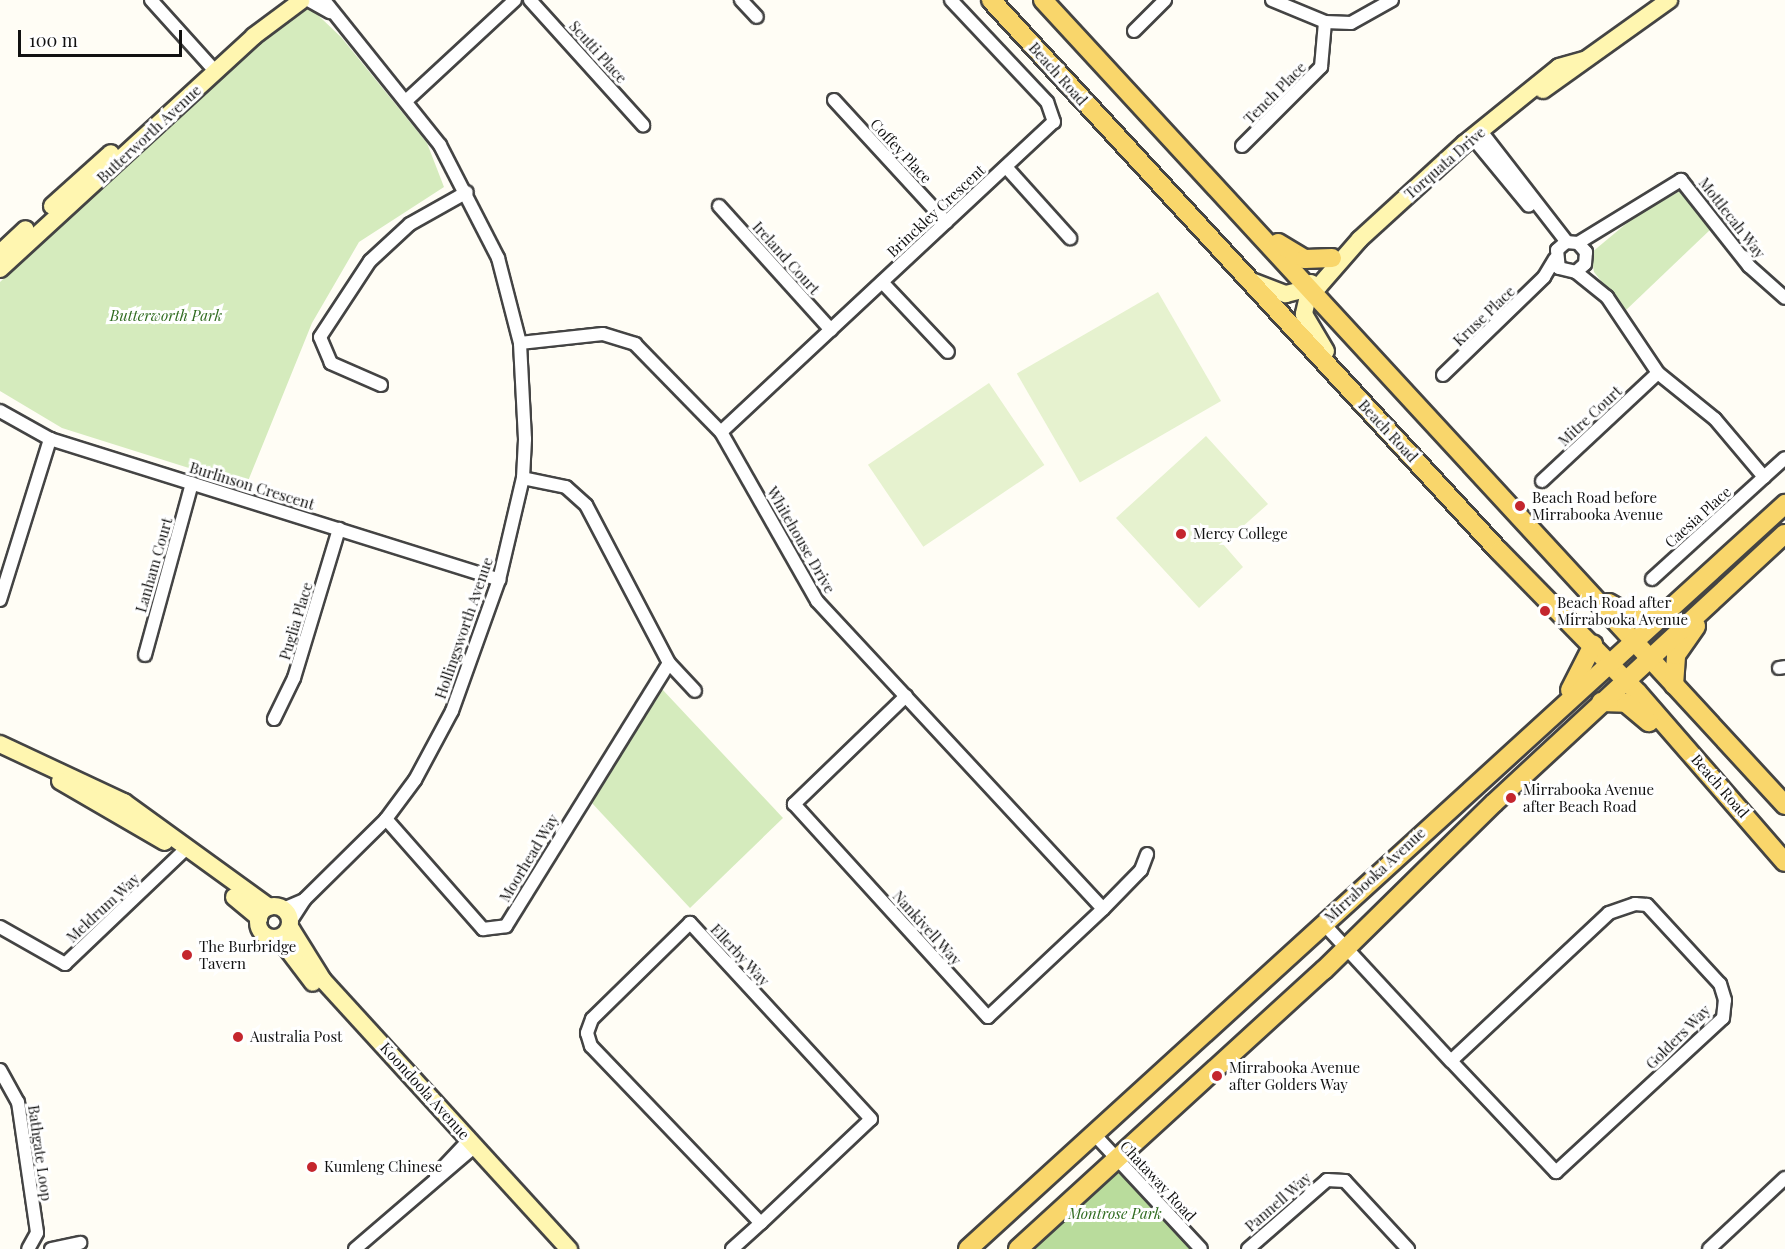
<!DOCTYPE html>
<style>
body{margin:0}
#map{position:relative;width:1785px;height:1249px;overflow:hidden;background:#fffdf5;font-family:"Playfair Display",serif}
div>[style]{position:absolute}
.green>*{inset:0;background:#d5ebbd}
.forest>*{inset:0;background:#b9dc9c}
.pitch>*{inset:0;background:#e6f2cf;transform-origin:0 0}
.roads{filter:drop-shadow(2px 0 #444) drop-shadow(-2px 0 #444) drop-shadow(0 2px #444) drop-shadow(0 -2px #444)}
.street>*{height:12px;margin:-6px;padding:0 6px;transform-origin:6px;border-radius:6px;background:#fff}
.secondary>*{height:16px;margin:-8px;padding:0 8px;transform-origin:8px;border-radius:8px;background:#fff6b0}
.secondary>.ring{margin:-8px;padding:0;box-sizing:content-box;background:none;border:16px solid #fff6b0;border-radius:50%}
.primary>*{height:18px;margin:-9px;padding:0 9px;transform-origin:9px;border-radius:9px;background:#f9d66b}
.dots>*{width:16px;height:16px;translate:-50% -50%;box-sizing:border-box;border:3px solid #fff;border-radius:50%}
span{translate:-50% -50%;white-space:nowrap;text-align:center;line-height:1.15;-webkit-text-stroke:6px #fff;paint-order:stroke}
.street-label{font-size:15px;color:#111}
.park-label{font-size:15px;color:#2f6b1f;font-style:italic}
.poi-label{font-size:15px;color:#111}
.left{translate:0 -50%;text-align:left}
.scale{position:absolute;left:18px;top:30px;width:164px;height:27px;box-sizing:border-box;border:3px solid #111;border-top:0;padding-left:8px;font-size:18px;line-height:21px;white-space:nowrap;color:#111;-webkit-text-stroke:4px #fff;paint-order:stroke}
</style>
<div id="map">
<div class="green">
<i style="clip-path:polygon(302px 0,341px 37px,427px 143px,444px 187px,359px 242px,312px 323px,246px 486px,62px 428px,0 391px,0 282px)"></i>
<i style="clip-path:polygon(1680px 191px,1699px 206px,1712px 228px,1625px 311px,1594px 272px,1591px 253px,1633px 218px)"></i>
<i style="clip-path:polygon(661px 688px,783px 818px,690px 908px,590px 801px)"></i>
</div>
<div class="forest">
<i style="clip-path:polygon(1117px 1166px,1191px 1249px,1028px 1249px)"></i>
</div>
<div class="pitch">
<i style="left:1158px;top:292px;width:126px;height:163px;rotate:60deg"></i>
<i style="left:989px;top:383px;width:99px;height:146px;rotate:56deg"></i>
<i style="clip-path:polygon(1206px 436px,1268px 504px,1223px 544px,1243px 567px,1199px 608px,1116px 518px)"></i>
</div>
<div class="roads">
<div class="street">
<i style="left:151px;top:0;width:96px;rotate:48deg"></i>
<i style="left:530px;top:0;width:169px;rotate:47.9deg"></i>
<i style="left:741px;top:0;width:23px;rotate:47deg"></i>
<i style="left:1272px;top:0;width:57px;rotate:22.5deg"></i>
<i style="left:1325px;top:22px;width:26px;rotate:2deg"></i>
<i style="left:1351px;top:23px;width:47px;rotate:-29.3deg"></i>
<i style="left:310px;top:1px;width:23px;rotate:29deg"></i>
<i style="left:1134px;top:31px;width:44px;rotate:-45deg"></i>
<i style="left:407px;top:100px;width:147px;rotate:-42.8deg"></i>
<i style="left:834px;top:100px;width:166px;rotate:47.4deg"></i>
<i style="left:1480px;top:130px;width:142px;rotate:52.2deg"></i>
<i style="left:1472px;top:137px;width:89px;rotate:50.4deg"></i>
<i style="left:1242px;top:146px;width:112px;rotate:-45deg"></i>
<i style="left:1321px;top:67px;width:45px;rotate:-84.9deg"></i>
<i style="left:1006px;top:167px;width:96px;rotate:48deg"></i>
<i style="left:719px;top:206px;width:167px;rotate:47.9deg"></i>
<i style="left:1578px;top:243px;width:121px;rotate:-31.5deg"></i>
<i style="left:1681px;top:180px;width:110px;rotate:51.7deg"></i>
<i style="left:1749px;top:266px;width:48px;rotate:41.6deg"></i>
<i style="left:1576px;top:272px;width:12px;rotate:-42deg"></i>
<i style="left:1585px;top:264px;width:12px;rotate:-85deg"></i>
<i style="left:1586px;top:252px;width:12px;rotate:-132deg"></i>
<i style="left:1578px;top:243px;width:12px;rotate:-175deg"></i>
<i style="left:1566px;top:242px;width:12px;rotate:138deg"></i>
<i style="left:1557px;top:250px;width:18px;rotate:84deg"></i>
<i style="left:1559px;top:268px;width:17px;rotate:13deg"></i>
<i style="left:1576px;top:272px;width:40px;rotate:39deg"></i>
<i style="left:1607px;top:297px;width:92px;rotate:56.1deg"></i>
<i style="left:1658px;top:373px;width:73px;rotate:38.9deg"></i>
<i style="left:1715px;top:419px;width:76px;rotate:49.8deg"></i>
<i style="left:1764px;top:477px;width:28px;rotate:-42deg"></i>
<i style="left:882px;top:282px;width:96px;rotate:46.7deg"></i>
<i style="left:520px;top:343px;width:83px;rotate:-6.2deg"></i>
<i style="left:603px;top:334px;width:34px;rotate:17deg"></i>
<i style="left:635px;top:344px;width:123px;rotate:45.7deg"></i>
<i style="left:721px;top:432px;width:194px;rotate:60.4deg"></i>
<i style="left:817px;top:601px;width:420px;rotate:47.1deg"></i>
<i style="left:1443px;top:375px;width:141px;rotate:-44.1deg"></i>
<i style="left:1544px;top:277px;width:21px;rotate:-59deg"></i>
<i style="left:381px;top:385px;width:55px;rotate:-156.3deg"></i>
<i style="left:331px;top:363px;width:28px;rotate:-113deg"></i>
<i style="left:320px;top:337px;width:91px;rotate:-56.7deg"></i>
<i style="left:370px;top:261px;width:54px;rotate:-42.8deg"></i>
<i style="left:410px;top:224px;width:65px;rotate:-29.3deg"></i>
<i style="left:0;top:411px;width:57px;rotate:29.2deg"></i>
<i style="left:50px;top:439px;width:471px;rotate:17.4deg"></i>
<i style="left:721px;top:432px;width:455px;rotate:-43deg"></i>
<i style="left:1054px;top:122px;width:21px;rotate:-109deg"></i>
<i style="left:1047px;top:102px;width:140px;rotate:-133.3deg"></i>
<i style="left:1542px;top:481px;width:158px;rotate:-43deg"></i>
<i style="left:1652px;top:579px;width:151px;rotate:-42.3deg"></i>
<i style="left:0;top:600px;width:169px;rotate:-72.7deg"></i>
<i style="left:145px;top:655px;width:178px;rotate:-74.7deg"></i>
<i style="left:669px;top:663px;width:38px;rotate:47deg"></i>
<i style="left:1779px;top:668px;width:6px;rotate:-9deg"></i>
<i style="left:906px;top:696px;width:156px;rotate:136deg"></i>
<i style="left:794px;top:804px;width:288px;rotate:47.7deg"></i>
<i style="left:988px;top:1017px;width:158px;rotate:-43.2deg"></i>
<i style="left:1103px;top:909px;width:54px;rotate:-45.7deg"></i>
<i style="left:1141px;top:870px;width:17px;rotate:-69deg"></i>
<i style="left:274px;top:719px;width:46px;rotate:-64deg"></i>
<i style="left:294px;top:678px;width:156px;rotate:-73.2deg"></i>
<i style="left:386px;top:819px;width:147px;rotate:48.6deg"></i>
<i style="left:483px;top:929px;width:23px;rotate:-7deg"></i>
<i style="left:506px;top:926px;width:309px;rotate:-58.2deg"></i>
<i style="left:669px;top:663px;width:178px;rotate:-117.7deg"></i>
<i style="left:586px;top:505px;width:27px;rotate:-138deg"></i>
<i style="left:566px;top:487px;width:44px;rotate:-168.2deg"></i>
<i style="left:283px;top:909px;width:23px;rotate:-23deg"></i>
<i style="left:290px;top:922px;width:27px;rotate:-57deg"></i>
<i style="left:305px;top:899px;width:114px;rotate:-44.6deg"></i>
<i style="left:386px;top:819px;width:49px;rotate:-53.4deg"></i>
<i style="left:415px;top:780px;width:78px;rotate:-61.8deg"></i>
<i style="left:452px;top:711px;width:139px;rotate:-70.3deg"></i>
<i style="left:499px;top:580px;width:105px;rotate:-76.8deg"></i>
<i style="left:523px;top:478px;width:39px;rotate:-87deg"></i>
<i style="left:525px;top:439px;width:96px;rotate:-93deg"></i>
<i style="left:520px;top:343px;width:88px;rotate:-104.5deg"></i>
<i style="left:498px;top:258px;width:127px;rotate:-117.2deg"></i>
<i style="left:440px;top:145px;width:186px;rotate:-128.7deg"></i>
<i style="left:1323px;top:923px;width:188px;rotate:47.2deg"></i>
<i style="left:1451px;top:1061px;width:153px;rotate:46.6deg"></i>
<i style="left:1556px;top:1172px;width:227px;rotate:-42.7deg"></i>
<i style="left:1723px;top:1018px;width:18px;rotate:-84deg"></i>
<i style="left:1725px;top:1000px;width:17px;rotate:-107deg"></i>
<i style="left:1720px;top:984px;width:108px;rotate:-132.7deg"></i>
<i style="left:1647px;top:905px;width:12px;rotate:-175deg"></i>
<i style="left:1635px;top:904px;width:28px;rotate:161deg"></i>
<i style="left:1609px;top:913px;width:216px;rotate:136.9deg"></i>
<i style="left:0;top:927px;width:75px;rotate:29.6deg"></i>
<i style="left:65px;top:964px;width:170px;rotate:-43.6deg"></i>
<i style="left:0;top:1070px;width:37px;rotate:61deg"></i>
<i style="left:18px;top:1102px;width:132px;rotate:81.7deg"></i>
<i style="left:37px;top:1233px;width:18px;rotate:119deg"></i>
<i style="left:1093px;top:1133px;width:158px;rotate:47deg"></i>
<i style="left:436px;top:1175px;width:48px;rotate:-46.7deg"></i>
<i style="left:51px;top:1249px;width:30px;rotate:-12deg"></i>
<i style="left:355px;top:1249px;width:158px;rotate:-40.6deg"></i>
<i style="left:732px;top:1249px;width:39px;rotate:-42deg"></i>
<i style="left:761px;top:1223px;width:151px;rotate:-43.4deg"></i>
<i style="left:871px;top:1119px;width:267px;rotate:-132.7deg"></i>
<i style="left:690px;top:923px;width:137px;rotate:135.6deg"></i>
<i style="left:592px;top:1019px;width:15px;rotate:110deg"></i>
<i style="left:587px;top:1033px;width:14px;rotate:73deg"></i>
<i style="left:591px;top:1046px;width:245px;rotate:46.2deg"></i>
<i style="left:1248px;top:1249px;width:105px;rotate:-41.1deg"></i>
<i style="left:1327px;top:1180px;width:18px;rotate:3deg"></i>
<i style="left:1345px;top:1181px;width:93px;rotate:47.2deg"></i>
<i style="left:1709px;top:1249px;width:104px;rotate:-43.1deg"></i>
</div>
<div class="secondary">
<i style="left:1543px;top:90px;width:155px;rotate:-35.5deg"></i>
<i style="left:52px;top:206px;width:79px;rotate:-41.9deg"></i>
<i style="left:0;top:253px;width:35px;rotate:-43deg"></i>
<i style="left:0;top:269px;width:345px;rotate:-42.5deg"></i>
<i style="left:254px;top:36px;width:59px;rotate:-36.7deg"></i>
<i style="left:1254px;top:282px;width:34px;rotate:21deg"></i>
<i style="left:1286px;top:294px;width:34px;rotate:-14deg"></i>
<i style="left:1319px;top:286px;width:62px;rotate:-48.9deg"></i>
<i style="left:1360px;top:239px;width:141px;rotate:-42.4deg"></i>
<i style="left:1464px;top:144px;width:122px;rotate:-39deg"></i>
<i style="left:1559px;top:67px;width:26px;rotate:-16deg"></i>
<i style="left:1311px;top:283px;width:32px;rotate:103deg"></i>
<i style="left:1304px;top:314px;width:43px;rotate:59.3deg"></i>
<i style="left:0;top:744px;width:137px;rotate:25.1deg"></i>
<i style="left:124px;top:802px;width:179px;rotate:35.9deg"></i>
<i style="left:60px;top:781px;width:121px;rotate:30.2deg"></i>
<i style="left:234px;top:897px;width:33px;rotate:40deg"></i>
<i class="ring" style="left:258px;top:906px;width:16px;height:16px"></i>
<i style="left:290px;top:927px;width:62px;rotate:58.1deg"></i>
<i style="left:323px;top:980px;width:365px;rotate:47.6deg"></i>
<i style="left:279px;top:938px;width:56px;rotate:52.9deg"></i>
</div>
<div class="primary">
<i style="left:991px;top:0;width:749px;rotate:47.33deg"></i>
<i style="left:1499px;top:551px;width:197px;rotate:45.6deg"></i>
<i style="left:1637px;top:692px;width:225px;rotate:49deg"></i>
<i style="left:1043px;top:0;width:1095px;rotate:47.33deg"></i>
<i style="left:1278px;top:243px;width:31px;rotate:31deg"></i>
<i style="left:1305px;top:259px;width:27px;rotate:-2deg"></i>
<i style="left:1609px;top:603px;width:28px;rotate:30deg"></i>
<i style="left:1633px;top:617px;width:30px;rotate:-2deg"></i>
<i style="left:1674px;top:685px;width:30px;rotate:-86deg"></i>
<i style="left:1676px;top:655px;width:35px;rotate:-55deg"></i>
<i style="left:1570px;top:690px;width:51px;rotate:-62.9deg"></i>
<i style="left:1601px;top:702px;width:25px;rotate:2deg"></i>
<i style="left:1626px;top:703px;width:30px;rotate:40deg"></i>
<i style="left:968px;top:1249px;width:1106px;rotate:-42.36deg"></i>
<i style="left:1018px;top:1249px;width:414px;rotate:-42.4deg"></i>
<i style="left:1324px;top:970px;width:238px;rotate:-44.5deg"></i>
<i style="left:1494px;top:803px;width:396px;rotate:-42.8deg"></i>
</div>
</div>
<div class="dots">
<i style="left:1520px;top:506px;background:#c4262e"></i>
<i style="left:1181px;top:534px;background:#c4262e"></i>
<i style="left:1545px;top:611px;background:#c4262e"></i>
<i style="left:1511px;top:798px;background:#c4262e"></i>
<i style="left:187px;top:955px;background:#c4262e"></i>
<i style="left:238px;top:1037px;background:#c4262e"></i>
<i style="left:1217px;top:1076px;background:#c4262e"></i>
<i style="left:312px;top:1167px;background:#c4262e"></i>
</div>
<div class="street-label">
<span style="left:598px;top:52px;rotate:48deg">Scutti Place</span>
<span style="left:1058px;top:74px;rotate:48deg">Beach Road</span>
<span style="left:1275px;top:93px;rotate:-45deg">Tench Place</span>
<span style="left:149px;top:134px;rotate:-43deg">Butterworth Avenue</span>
<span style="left:901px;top:151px;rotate:47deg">Coffey Place</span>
<span style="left:1445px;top:163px;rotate:-41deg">Torquata Drive</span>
<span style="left:936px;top:211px;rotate:-43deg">Brinckley Crescent</span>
<span style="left:1732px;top:218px;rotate:52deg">Mottlecah Way</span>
<span style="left:786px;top:258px;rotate:48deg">Ireland Court</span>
<span style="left:1484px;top:316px;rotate:-44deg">Kruse Place</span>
<span style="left:1590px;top:416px;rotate:-43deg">Mitre Court</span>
<span style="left:1388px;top:431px;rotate:47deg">Beach Road</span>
<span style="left:252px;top:486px;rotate:17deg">Burlinson Crescent</span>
<span style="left:1698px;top:517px;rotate:-42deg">Caesia Place</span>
<span style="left:801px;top:540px;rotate:60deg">Whitehouse Drive</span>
<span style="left:154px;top:565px;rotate:-74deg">Lanham Court</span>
<span style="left:296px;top:621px;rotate:-73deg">Puglia Place</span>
<span style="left:464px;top:628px;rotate:-71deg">Hollingsworth Avenue</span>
<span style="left:1720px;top:786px;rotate:49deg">Beach Road</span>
<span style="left:529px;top:858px;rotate:-59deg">Moorhead Way</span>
<span style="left:1375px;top:875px;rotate:-43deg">Mirrabooka Avenue</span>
<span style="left:103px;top:908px;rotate:-43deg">Meldrum Way</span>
<span style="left:927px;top:928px;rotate:48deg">Nankivell Way</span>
<span style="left:740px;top:955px;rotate:47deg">Ellerby Way</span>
<span style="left:1678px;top:1037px;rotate:-45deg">Golders Way</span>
<span style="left:425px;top:1091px;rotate:48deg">Koondoola Avenue</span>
<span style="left:40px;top:1153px;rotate:82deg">Bathgate Loop</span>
<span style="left:1158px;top:1181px;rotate:47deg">Chataway Road</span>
<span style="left:1278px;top:1202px;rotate:-41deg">Pannell Way</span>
</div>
<div class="park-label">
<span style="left:166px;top:316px">Butterworth Park</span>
<span style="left:1115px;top:1214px">Montrose Park</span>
</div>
<div class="poi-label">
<span class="left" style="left:1532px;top:506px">Beach Road before<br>Mirrabooka Avenue</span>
<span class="left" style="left:1193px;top:534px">Mercy College</span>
<span class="left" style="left:1557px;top:611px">Beach Road after<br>Mirrabooka Avenue</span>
<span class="left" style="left:1523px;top:798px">Mirrabooka Avenue<br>after Beach Road</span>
<span class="left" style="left:199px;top:955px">The Burbridge<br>Tavern</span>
<span class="left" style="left:250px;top:1037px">Australia Post</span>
<span class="left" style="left:1229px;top:1076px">Mirrabooka Avenue<br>after Golders Way</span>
<span class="left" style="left:324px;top:1167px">Kumleng Chinese</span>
</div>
<div class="scale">100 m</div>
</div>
